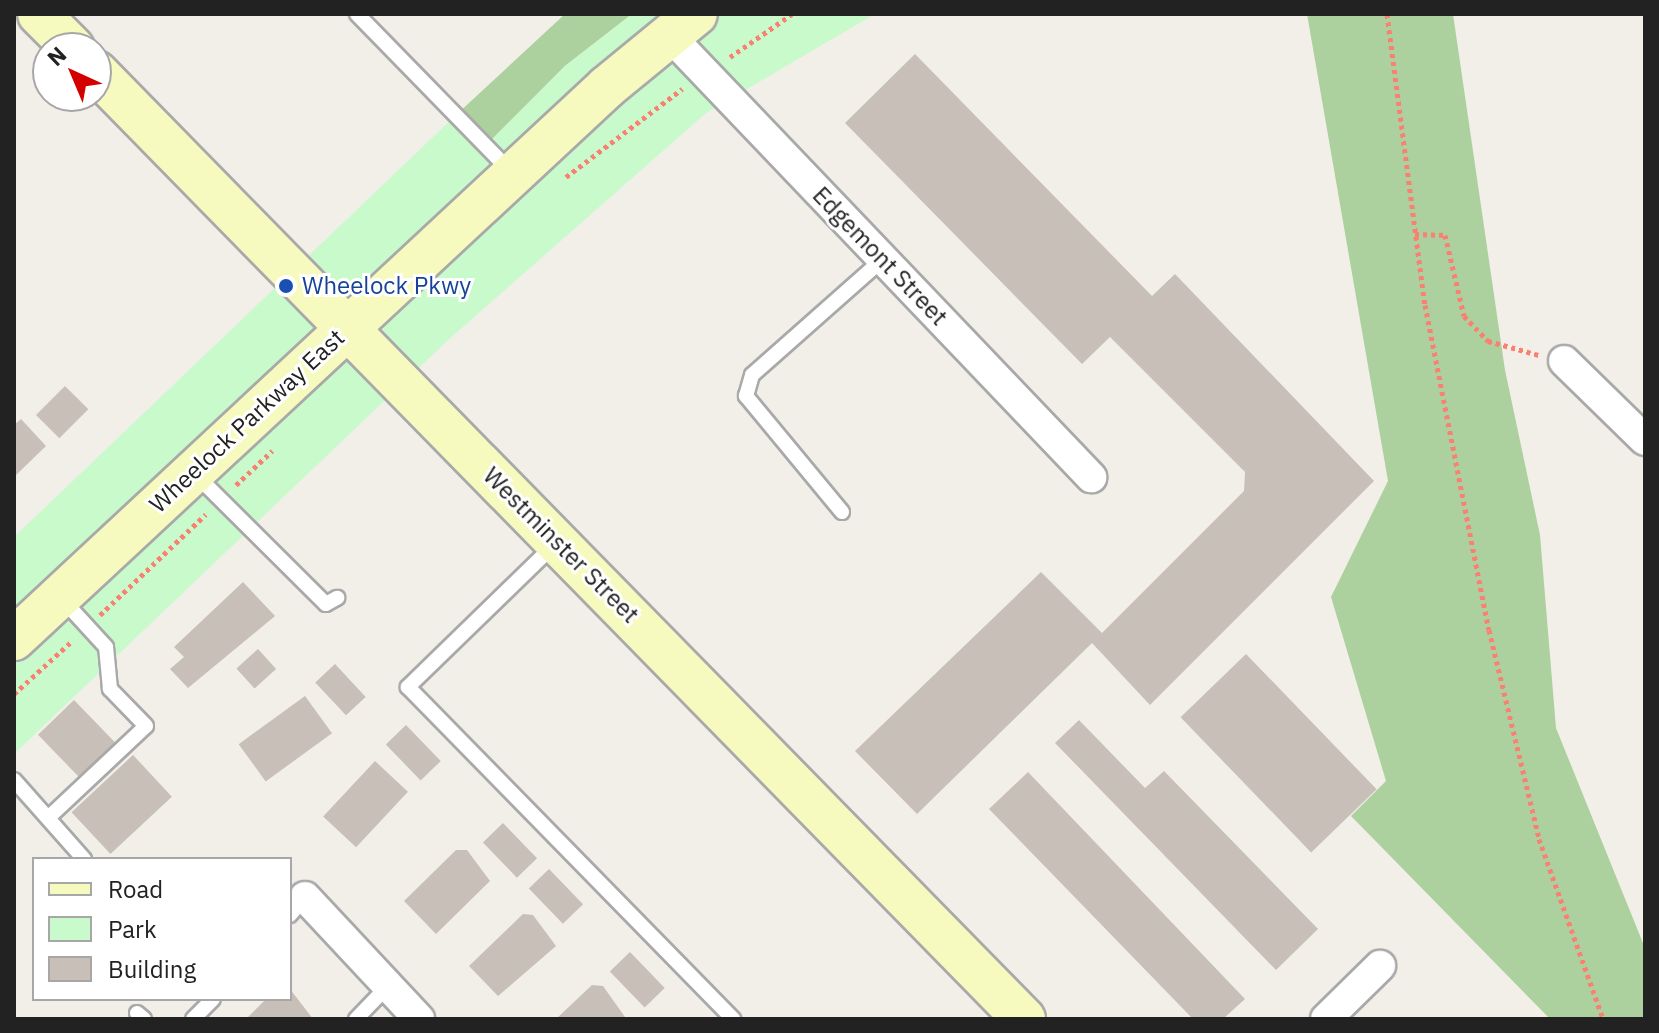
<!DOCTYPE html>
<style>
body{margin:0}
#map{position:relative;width:1659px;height:1033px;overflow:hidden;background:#f2efe9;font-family:"IBM Plex Sans",sans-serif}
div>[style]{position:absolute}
.forest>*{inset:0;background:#add19e}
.park>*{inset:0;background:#c8facc}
.building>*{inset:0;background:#c7bfb8;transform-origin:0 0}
.path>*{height:5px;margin-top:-2.5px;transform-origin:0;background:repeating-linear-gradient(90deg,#fa8072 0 4px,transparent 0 8px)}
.roads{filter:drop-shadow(2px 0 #a9a9a9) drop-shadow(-2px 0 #a9a9a9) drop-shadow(0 2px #a9a9a9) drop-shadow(0 -2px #a9a9a9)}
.lane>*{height:14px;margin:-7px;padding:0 7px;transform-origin:7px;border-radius:7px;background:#fff}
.street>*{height:30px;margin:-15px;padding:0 15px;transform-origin:15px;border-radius:15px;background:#fff}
.secondary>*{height:42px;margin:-21px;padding:0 21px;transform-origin:21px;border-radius:21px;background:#f7fabf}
.dots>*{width:22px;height:22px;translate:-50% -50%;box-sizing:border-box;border:4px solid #fff;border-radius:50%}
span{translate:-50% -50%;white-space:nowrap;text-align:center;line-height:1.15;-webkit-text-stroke:6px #fff;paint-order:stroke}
.street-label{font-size:24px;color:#222}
.transit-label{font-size:24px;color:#164399}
.left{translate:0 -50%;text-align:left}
.frame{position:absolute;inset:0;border:16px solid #222;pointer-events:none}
.legend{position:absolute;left:32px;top:857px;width:260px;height:144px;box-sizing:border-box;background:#fff;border:2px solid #a7a7a7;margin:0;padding:10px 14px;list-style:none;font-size:24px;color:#222}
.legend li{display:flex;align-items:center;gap:16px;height:40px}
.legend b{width:40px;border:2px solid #a7a7a7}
.north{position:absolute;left:32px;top:32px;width:80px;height:80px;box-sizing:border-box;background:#fff;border:2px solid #a7a7a7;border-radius:50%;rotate:316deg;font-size:22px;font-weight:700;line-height:32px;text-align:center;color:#222}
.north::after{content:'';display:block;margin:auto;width:28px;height:36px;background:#d40000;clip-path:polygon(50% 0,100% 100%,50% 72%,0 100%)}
</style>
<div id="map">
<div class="forest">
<i style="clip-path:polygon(565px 14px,632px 14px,565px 66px,486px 146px,456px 115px)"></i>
<i style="clip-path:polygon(1307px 14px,1453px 14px,1505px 370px,1540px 535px,1556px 728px,1645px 948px,1645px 1019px,1550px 1019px,1351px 816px,1386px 781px,1331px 597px,1388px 481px)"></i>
</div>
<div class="park">
<i style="clip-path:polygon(632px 14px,875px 14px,706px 113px,447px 341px,14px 754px,14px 537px,456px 115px,486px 145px,565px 66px)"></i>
</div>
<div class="building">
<i style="clip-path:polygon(915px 54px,1152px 296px,1175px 274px,1374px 481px,1150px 705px,1092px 643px,917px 814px,855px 751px,1041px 572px,1102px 633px,1244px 491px,1245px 472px,1110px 337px,1082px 364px,845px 123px)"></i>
<i style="left:65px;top:386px;width:33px;height:41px;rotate:45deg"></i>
<i style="clip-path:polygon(21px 419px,46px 446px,14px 477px,14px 425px)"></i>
<i style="clip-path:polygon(243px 582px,275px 616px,188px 688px,170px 669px,184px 657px,174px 647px)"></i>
<i style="left:258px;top:649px;width:27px;height:29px;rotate:48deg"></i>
<i style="left:1246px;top:654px;width:188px;height:91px;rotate:46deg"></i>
<i style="left:335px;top:664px;width:45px;height:27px;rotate:47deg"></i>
<i style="left:305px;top:696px;width:46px;height:82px;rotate:54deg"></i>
<i style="left:74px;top:700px;width:62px;height:50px;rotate:46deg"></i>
<i style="clip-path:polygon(1079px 720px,1145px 788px,1164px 771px,1318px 929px,1276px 970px,1055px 743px)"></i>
<i style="left:406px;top:725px;width:50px;height:28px;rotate:46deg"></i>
<i style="left:133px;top:755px;width:57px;height:84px;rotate:47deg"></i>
<i style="left:375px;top:761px;width:45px;height:76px;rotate:43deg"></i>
<i style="clip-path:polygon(1028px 772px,1245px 999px,1223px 1019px,1193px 1019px,989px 809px)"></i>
<i style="left:503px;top:823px;width:49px;height:28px;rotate:46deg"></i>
<i style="clip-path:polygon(456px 850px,467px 850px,490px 881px,436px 934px,404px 901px)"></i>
<i style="left:549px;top:869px;width:49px;height:28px;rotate:46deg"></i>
<i style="clip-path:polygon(523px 914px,533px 915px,556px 946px,498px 996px,469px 966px)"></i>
<i style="left:630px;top:952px;width:50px;height:28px;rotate:46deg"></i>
<i style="clip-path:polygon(592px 985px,603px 986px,625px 1017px,556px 1019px)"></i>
<i style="clip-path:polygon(290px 989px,313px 1019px,246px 1019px,266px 999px,290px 999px)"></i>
</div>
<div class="path">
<i style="left:1387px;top:14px;width:293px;rotate:82.6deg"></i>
<i style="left:1425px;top:305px;width:331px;rotate:78.9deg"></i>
<i style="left:1489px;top:630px;width:215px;rotate:76.5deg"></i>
<i style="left:1539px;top:839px;width:191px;rotate:70.4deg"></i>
<i style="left:730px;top:57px;width:75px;rotate:-34.7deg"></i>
<i style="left:566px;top:177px;width:146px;rotate:-37.2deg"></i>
<i style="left:1415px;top:234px;width:30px;rotate:2deg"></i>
<i style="left:1445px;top:235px;width:83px;rotate:76.8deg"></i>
<i style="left:1464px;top:316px;width:35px;rotate:46deg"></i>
<i style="left:1488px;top:341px;width:53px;rotate:15.4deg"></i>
<i style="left:236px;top:485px;width:50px;rotate:-43.4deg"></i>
<i style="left:100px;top:615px;width:146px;rotate:-43.6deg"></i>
<i style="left:14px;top:694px;width:79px;rotate:-42.4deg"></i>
</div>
<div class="roads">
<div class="lane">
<i style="left:357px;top:14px;width:219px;rotate:45.7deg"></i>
<i style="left:196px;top:475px;width:183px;rotate:44.8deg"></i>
<i style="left:326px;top:604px;width:13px;rotate:-29deg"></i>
<i style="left:842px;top:512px;width:151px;rotate:-129.6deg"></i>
<i style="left:746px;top:396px;width:22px;rotate:-74deg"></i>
<i style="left:752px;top:375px;width:175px;rotate:-41.5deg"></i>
<i style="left:554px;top:545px;width:204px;rotate:135.8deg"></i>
<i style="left:408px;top:687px;width:465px;rotate:45.6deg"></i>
<i style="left:14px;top:780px;width:106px;rotate:48.5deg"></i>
<i style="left:48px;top:818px;width:134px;rotate:-43.2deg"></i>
<i style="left:146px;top:726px;width:52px;rotate:-134.2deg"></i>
<i style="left:110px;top:689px;width:42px;rotate:-95.4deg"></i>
<i style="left:106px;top:647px;width:64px;rotate:-132.5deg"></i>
<i style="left:290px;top:915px;width:23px;rotate:-50deg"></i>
<i style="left:137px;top:1013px;width:9px;rotate:41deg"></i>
<i style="left:193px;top:1019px;width:28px;rotate:-45deg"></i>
<i style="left:356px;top:1019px;width:45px;rotate:-45.9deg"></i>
</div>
<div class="street">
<i style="left:668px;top:34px;width:613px;rotate:46.32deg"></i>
<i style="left:1564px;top:361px;width:113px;rotate:44.3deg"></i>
<i style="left:305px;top:897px;width:167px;rotate:46.9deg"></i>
<i style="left:1326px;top:1019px;width:76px;rotate:-44.5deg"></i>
</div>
<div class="secondary">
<i style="left:39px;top:14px;width:48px;rotate:45deg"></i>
<i style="left:96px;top:72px;width:1326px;rotate:45.58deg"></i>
<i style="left:14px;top:639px;width:810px;rotate:-42.95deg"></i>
<i style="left:607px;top:87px;width:115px;rotate:-39.4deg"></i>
</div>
</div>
<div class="dots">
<i style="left:286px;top:286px;background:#1a4fb4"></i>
</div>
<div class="street-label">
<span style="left:880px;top:256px;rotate:46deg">Edgemont Street</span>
<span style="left:247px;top:421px;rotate:-43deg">Wheelock Parkway East</span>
<span style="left:561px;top:545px;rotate:45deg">Westminster Street</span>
</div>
<div class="transit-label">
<span class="left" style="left:302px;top:286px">Wheelock Pkwy</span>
</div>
<div class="frame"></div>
<ul class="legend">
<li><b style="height:10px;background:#f7fabf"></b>Road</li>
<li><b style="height:22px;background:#c8facc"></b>Park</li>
<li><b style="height:22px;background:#c7bfb8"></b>Building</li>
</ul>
<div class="north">N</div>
</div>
